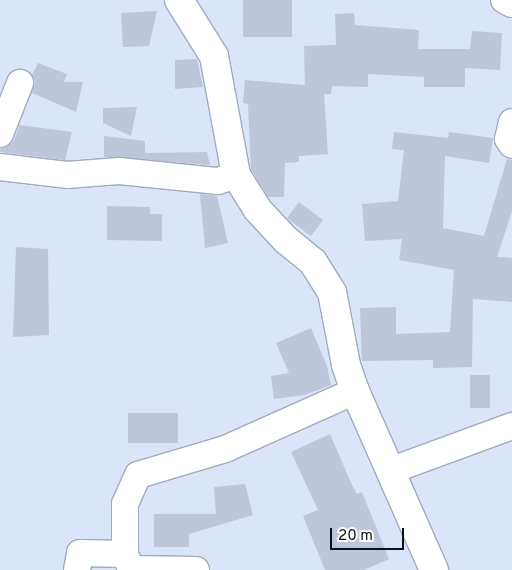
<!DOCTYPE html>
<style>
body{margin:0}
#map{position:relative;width:512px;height:570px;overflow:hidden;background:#dbe5fa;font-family:Overpass,sans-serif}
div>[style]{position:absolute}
.building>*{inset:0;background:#bdc6da;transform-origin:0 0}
.roads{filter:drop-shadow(1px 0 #a1aabe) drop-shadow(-1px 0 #a1aabe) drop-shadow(0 1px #a1aabe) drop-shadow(0 -1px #a1aabe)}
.minor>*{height:26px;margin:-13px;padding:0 13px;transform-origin:13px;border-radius:13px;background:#fff}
.tertiary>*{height:28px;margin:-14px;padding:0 14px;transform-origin:14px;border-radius:14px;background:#fff}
span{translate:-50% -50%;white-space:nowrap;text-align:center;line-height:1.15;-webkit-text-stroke:5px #fff;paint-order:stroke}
.scale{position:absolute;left:330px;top:528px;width:74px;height:22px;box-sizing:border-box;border:2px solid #0d1017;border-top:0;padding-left:6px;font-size:15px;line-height:18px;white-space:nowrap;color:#0d1017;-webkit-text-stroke:4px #fff;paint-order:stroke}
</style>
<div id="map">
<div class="building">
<i style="left:243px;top:0;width:49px;height:37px"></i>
<i style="clip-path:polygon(157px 11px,149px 46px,123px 47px,121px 13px)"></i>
<i style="clip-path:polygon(354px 13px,355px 25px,419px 30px,418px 49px,470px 49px,472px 31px,502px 33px,500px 70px,465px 68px,465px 87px,424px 87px,424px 77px,368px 74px,368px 87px,332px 86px,331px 94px,324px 94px,328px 154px,299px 156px,299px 162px,285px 163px,284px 197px,268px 197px,251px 169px,248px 104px,243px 103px,245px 80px,305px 85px,304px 46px,336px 45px,335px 14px)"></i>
<i style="clip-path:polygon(197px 59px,203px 87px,175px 89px,175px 60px)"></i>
<i style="clip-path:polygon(38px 63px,67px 74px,64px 82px,83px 82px,76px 112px,32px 93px,35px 81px,32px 75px)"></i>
<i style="clip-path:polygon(137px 107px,131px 136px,103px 123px,103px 108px)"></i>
<i style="clip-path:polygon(20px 125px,72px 132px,65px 160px,0 152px,0 149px,9px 146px,14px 140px)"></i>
<i style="clip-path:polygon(394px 132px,448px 138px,449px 132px,493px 138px,489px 163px,445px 156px,443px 228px,484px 236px,507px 159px,512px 160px,512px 211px,497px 257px,512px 258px,512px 302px,473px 299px,472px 367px,433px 368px,433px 360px,362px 361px,360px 308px,396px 307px,396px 334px,450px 332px,454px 270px,399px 260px,402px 239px,365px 241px,362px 204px,398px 201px,404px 150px,392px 149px)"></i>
<i style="clip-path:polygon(104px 136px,145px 141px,145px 153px,207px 152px,210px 165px,104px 157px)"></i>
<i style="clip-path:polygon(200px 194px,217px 196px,228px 243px,205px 248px)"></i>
<i style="left:299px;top:202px;width:30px;height:20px;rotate:37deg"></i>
<i style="clip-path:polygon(107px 206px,150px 207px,150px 214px,162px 214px,162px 241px,107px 240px)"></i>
<i style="clip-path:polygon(16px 247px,48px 249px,49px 335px,13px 337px)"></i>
<i style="clip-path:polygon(311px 328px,327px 366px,331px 385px,305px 395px,274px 399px,271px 376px,289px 373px,276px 343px)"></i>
<i style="left:470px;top:375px;width:20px;height:33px"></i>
<i style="left:128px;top:413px;width:50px;height:30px"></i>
<i style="clip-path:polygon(330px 434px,352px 485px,357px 494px,362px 492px,389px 559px,364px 570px,325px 570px,303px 516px,318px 510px,291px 452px)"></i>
<i style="clip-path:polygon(245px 484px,253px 515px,189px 534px,189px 547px,154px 547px,154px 514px,216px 514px,214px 487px)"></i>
</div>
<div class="roads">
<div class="minor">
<i style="left:504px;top:0;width:9px;rotate:27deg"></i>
<i style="left:512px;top:122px;width:17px;rotate:103deg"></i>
<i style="left:508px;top:139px;width:7px;rotate:56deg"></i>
<i style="left:0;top:134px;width:55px;rotate:-68.6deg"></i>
<i style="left:0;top:167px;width:67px;rotate:6.8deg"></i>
<i style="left:67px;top:175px;width:52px;rotate:-4.4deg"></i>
<i style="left:119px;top:171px;width:100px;rotate:5.8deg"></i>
<i style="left:218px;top:181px;width:19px;rotate:-18deg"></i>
<i style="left:392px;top:470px;width:128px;rotate:-20.1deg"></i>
<i style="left:125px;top:554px;width:16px;rotate:68deg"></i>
<i style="left:131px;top:569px;width:65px;rotate:0.9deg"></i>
<i style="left:77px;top:570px;width:17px;rotate:-80deg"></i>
<i style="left:80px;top:553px;width:45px;rotate:1.3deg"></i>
<i style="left:125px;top:554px;width:50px;rotate:-90deg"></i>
<i style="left:125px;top:504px;width:32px;rotate:-66deg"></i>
<i style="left:138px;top:475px;width:91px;rotate:-16.6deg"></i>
<i style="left:225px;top:449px;width:142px;rotate:-24deg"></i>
</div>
<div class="tertiary">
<i style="left:179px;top:0;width:66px;rotate:58deg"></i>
<i style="left:214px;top:56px;width:121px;rotate:79.5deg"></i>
<i style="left:236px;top:175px;width:41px;rotate:57.8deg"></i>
<i style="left:258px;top:210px;width:41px;rotate:47deg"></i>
<i style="left:286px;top:240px;width:35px;rotate:39deg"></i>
<i style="left:313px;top:262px;width:36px;rotate:58deg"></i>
<i style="left:332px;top:292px;width:74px;rotate:79.1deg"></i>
<i style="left:346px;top:365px;width:28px;rotate:71deg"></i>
<i style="left:355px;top:391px;width:196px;rotate:66.2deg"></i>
</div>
</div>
<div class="scale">20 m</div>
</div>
